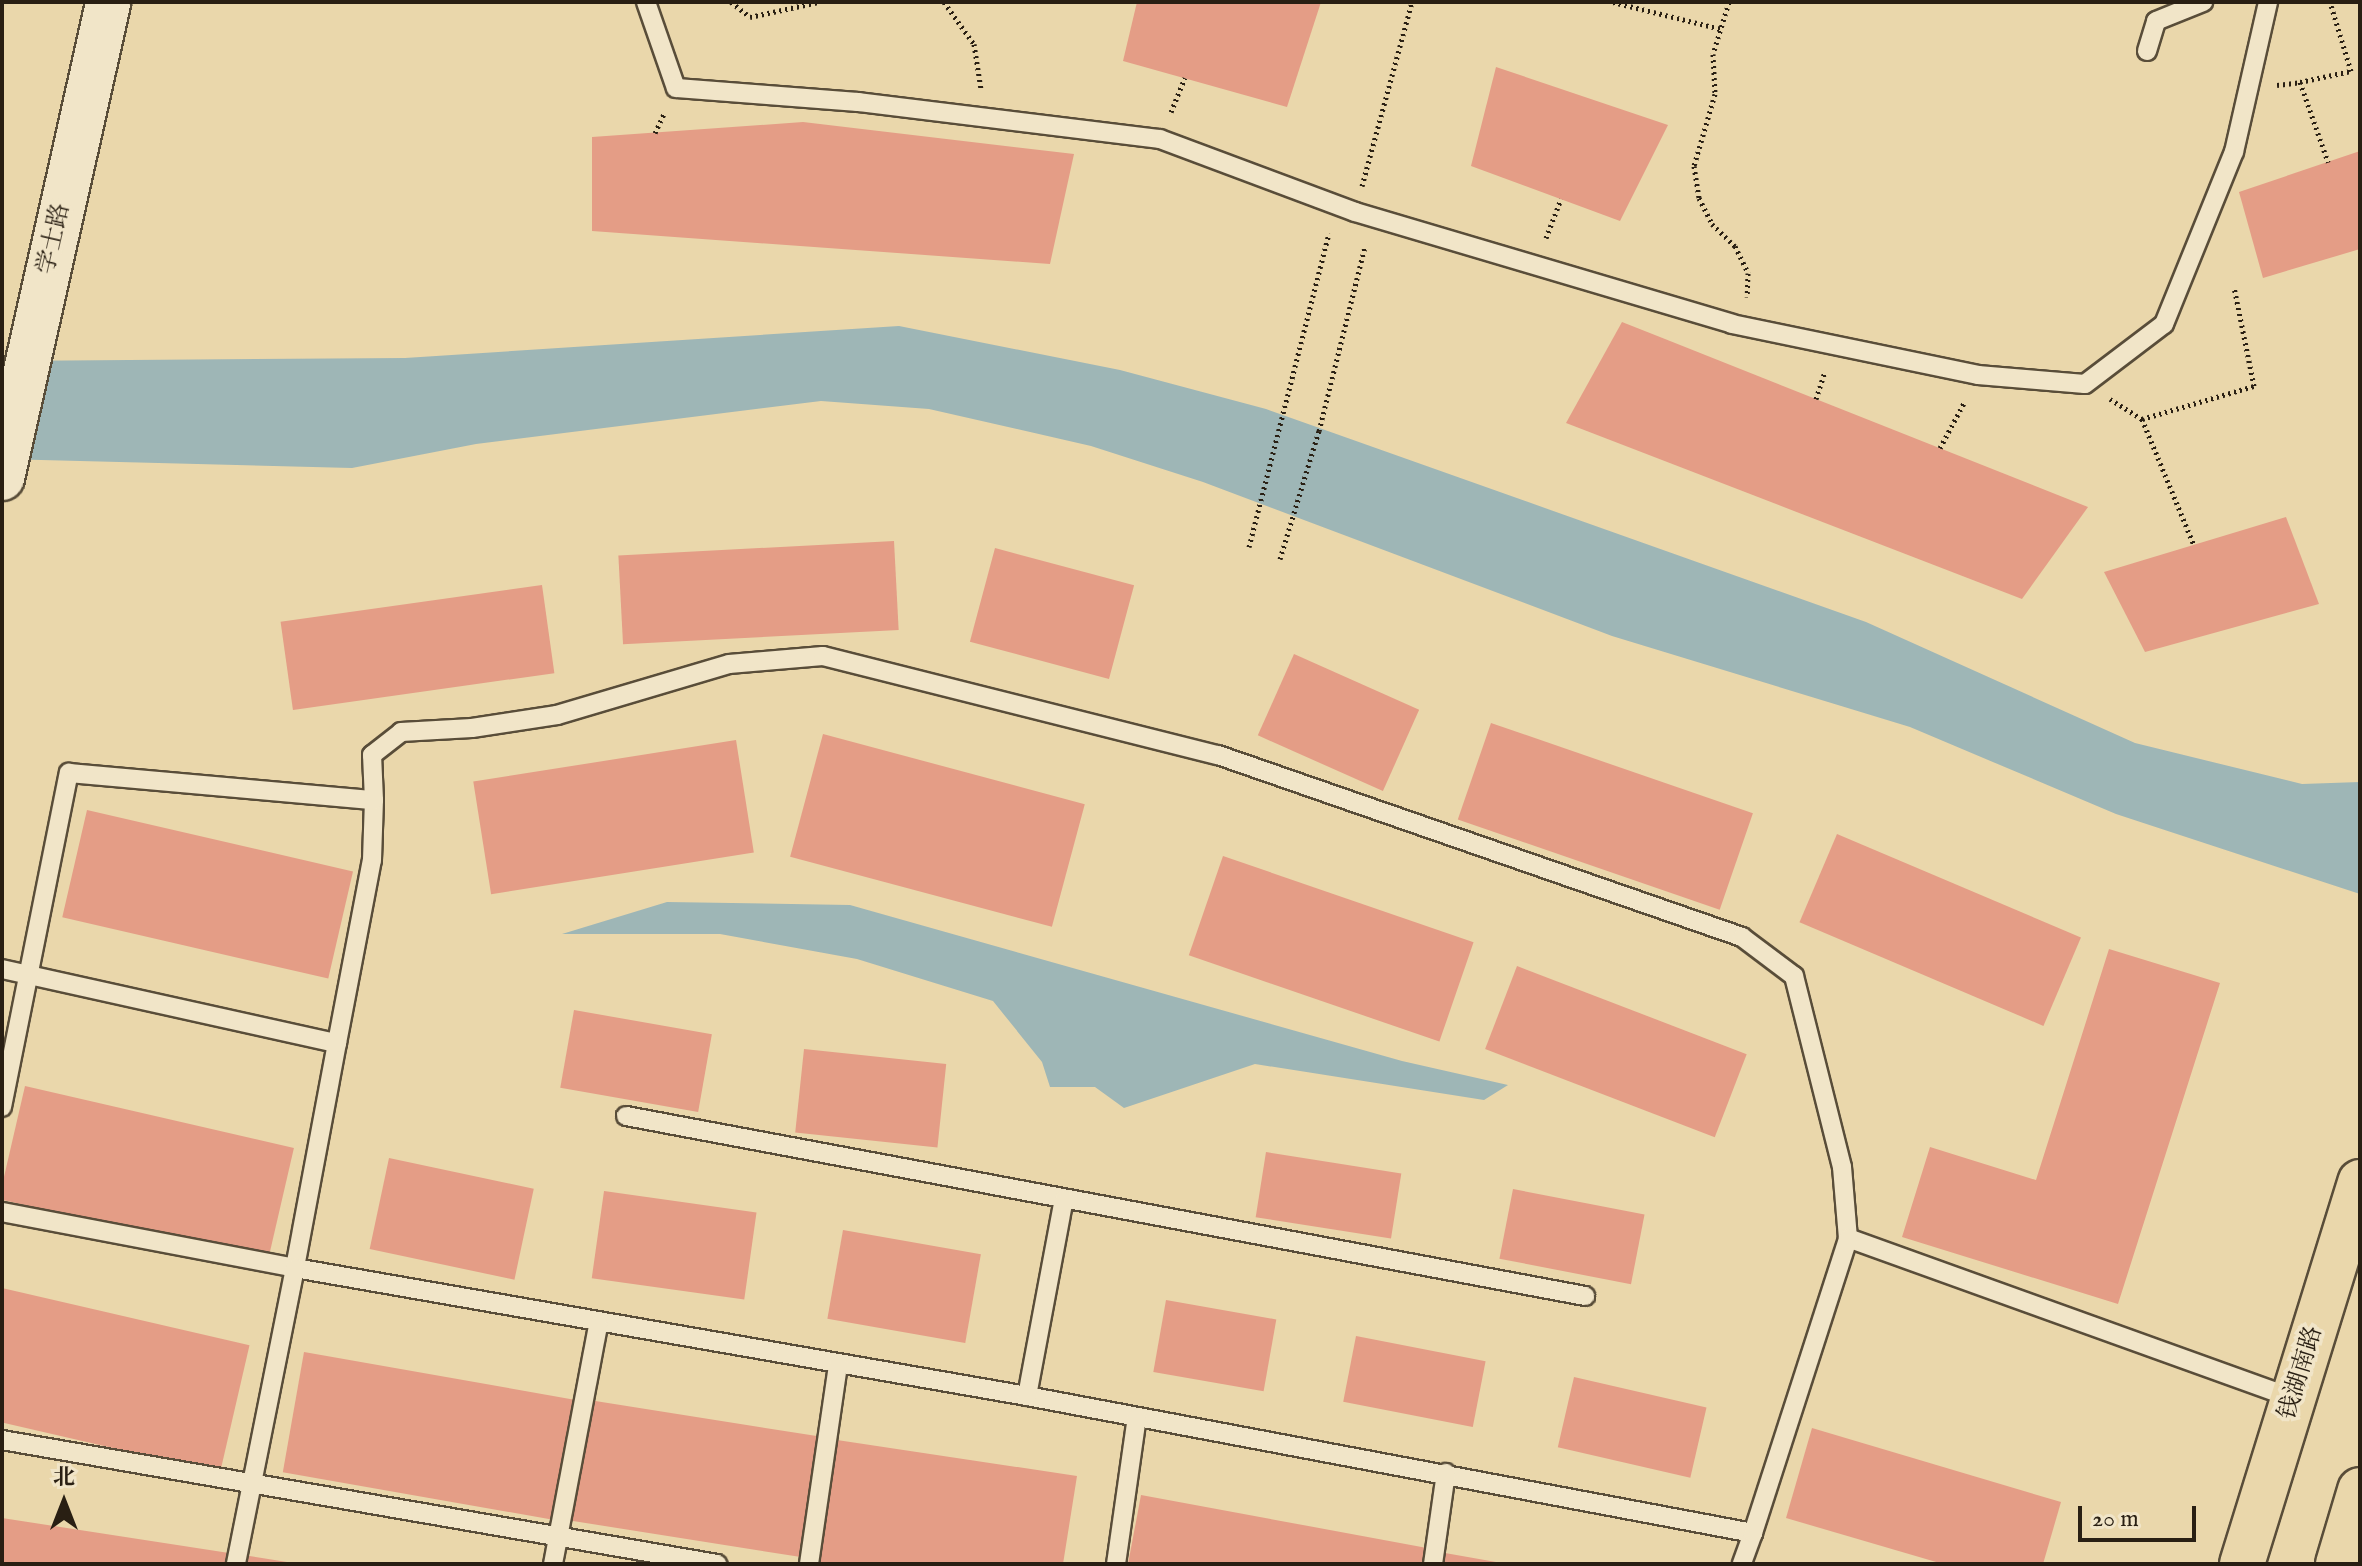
<!DOCTYPE html>
<meta charset="utf-8">
<style>
body{margin:0}
#map{position:relative;width:2362px;height:1566px;overflow:hidden;background:#ead7ab;font-family:"IM FELL English","Noto Serif SC",serif}
div>[style]{position:absolute}
.water>*{inset:0;background:#9eb6b6}
.building>*{inset:0;background:#e49d86;transform-origin:0 0}
.path>*{height:5px;margin-top:-2.5px;transform-origin:0;background:repeating-linear-gradient(90deg,#291f13 0 2px,transparent 0 6px)}
.roads{filter:drop-shadow(2px 0 #594d39) drop-shadow(-2px 0 #594d39) drop-shadow(0 2px #594d39) drop-shadow(0 -2px #594d39)}
.service>*{height:18px;margin:-9px;padding:0 9px;transform-origin:9px;border-radius:9px;background:#f1e5c8}
.tertiary>*{height:44px;margin:-22px;padding:0 22px;transform-origin:22px;border-radius:22px;background:#f1e5c8}
.primary>*{height:44px;margin:-22px;padding:0 22px;transform-origin:22px;border-radius:22px;background:#ead7ab}
span{translate:-50% -50%;white-space:nowrap;text-align:center;line-height:1.15;-webkit-text-stroke:7px #f1e5c8;paint-order:stroke}
.street-label{font-size:24px;color:#291f13}
.frame{position:absolute;inset:0;border:4px solid #291f13;pointer-events:none}
.north{position:absolute;left:24px;top:1462px;width:80px;height:80px;-webkit-text-stroke:6px #f1e5c8;paint-order:stroke;rotate:0deg;font-size:22px;font-weight:700;line-height:32px;text-align:center;color:#291f13}
.north::after{content:'';display:block;margin:auto;width:28px;height:36px;background:#291f13;clip-path:polygon(50% 0,100% 100%,50% 72%,0 100%)}
.scale{position:absolute;left:2078px;top:1506px;width:118px;height:36px;box-sizing:border-box;border:4px solid #291f13;border-top:0;padding-left:10px;font-size:24px;line-height:28px;white-space:nowrap;color:#291f13;-webkit-text-stroke:6px #f1e5c8;paint-order:stroke}
</style>
<div id="map">
<div class="water">
<i style="clip-path:polygon(899px 326px,1120px 370px,1266px 409px,1866px 622px,2135px 743px,2302px 784px,2360px 782px,2360px 894px,2116px 814px,1910px 727px,1612px 636px,1203px 482px,1091px 446px,929px 409px,821px 401px,476px 444px,352px 468px,2px 459px,2px 361px,405px 358px)"></i>
<i style="clip-path:polygon(667px 902px,850px 905px,1402px 1061px,1508px 1085px,1484px 1100px,1255px 1064px,1124px 1108px,1095px 1087px,1050px 1087px,1042px 1062px,993px 1001px,857px 959px,720px 934px,562px 934px)"></i>
</div>
<div class="building">
<i style="clip-path:polygon(1137px 2px,1321px 2px,1287px 107px,1123px 61px)"></i>
<i style="clip-path:polygon(1496px 67px,1668px 125px,1620px 221px,1471px 166px)"></i>
<i style="clip-path:polygon(803px 122px,1074px 154px,1050px 264px,592px 231px,592px 137px)"></i>
<i style="clip-path:polygon(2360px 151px,2360px 249px,2263px 278px,2239px 192px)"></i>
<i style="clip-path:polygon(1622px 322px,1665px 339px,2088px 507px,2022px 599px,1566px 423px)"></i>
<i style="clip-path:polygon(2286px 517px,2319px 604px,2145px 652px,2104px 572px)"></i>
<i style="left:894px;top:541px;width:89px;height:276px;rotate:87deg"></i>
<i style="left:995px;top:548px;width:144px;height:97px;rotate:15deg"></i>
<i style="left:542px;top:585px;width:89px;height:264px;rotate:82deg"></i>
<i style="left:1294px;top:654px;width:137px;height:89px;rotate:24deg"></i>
<i style="left:1491px;top:723px;width:277px;height:102px;rotate:19deg"></i>
<i style="left:823px;top:734px;width:271px;height:127px;rotate:15deg"></i>
<i style="left:736px;top:740px;width:114px;height:266px;rotate:81deg"></i>
<i style="left:87px;top:810px;width:273px;height:110px;rotate:13deg"></i>
<i style="left:1837px;top:834px;width:265px;height:96px;rotate:23deg"></i>
<i style="left:1223px;top:856px;width:265px;height:105px;rotate:19deg"></i>
<i style="clip-path:polygon(2109px 949px,2220px 983px,2118px 1304px,1902px 1237px,1930px 1147px,2036px 1180px)"></i>
<i style="left:1517px;top:966px;width:246px;height:89px;rotate:21deg"></i>
<i style="left:574px;top:1010px;width:140px;height:79px;rotate:10deg"></i>
<i style="left:804px;top:1049px;width:143px;height:84px;rotate:6deg"></i>
<i style="left:25px;top:1086px;width:276px;height:116px;rotate:13deg"></i>
<i style="left:1266px;top:1152px;width:137px;height:66px;rotate:9deg"></i>
<i style="left:389px;top:1158px;width:148px;height:93px;rotate:12deg"></i>
<i style="left:1513px;top:1189px;width:134px;height:71px;rotate:11deg"></i>
<i style="left:604px;top:1191px;width:154px;height:88px;rotate:8deg"></i>
<i style="left:843px;top:1230px;width:140px;height:90px;rotate:10deg"></i>
<i style="left:2px;top:1288px;width:254px;height:131px;rotate:13deg"></i>
<i style="left:1166px;top:1300px;width:112px;height:73px;rotate:10deg"></i>
<i style="left:1356px;top:1336px;width:132px;height:67px;rotate:11deg"></i>
<i style="left:304px;top:1352px;width:273px;height:122px;rotate:10deg"></i>
<i style="left:1574px;top:1377px;width:136px;height:72px;rotate:13deg"></i>
<i style="left:589px;top:1400px;width:237px;height:122px;rotate:9deg"></i>
<i style="clip-path:polygon(1812px 1428px,2061px 1502px,2043px 1564px,1943px 1564px,1786px 1518px)"></i>
<i style="clip-path:polygon(837px 1440px,1077px 1476px,1063px 1564px,818px 1562px)"></i>
<i style="clip-path:polygon(1141px 1495px,1427px 1548px,1424px 1564px,1128px 1564px)"></i>
<i style="clip-path:polygon(2px 1518px,229px 1553px,227px 1564px,2px 1564px)"></i>
<i style="clip-path:polygon(1445px 1553px,1496px 1562px,1496px 1564px,1443px 1564px)"></i>
<i style="clip-path:polygon(243px 1555px,287px 1562px,286px 1564px,242px 1564px)"></i>
</div>
<div class="path">
<i style="left:731px;top:2px;width:24px;rotate:38deg"></i>
<i style="left:750px;top:17px;width:70px;rotate:-12.4deg"></i>
<i style="left:944px;top:2px;width:52px;rotate:54.5deg"></i>
<i style="left:974px;top:44px;width:46px;rotate:81.2deg"></i>
<i style="left:1613px;top:2px;width:111px;rotate:14deg"></i>
<i style="left:1729px;top:2px;width:54px;rotate:107.1deg"></i>
<i style="left:1713px;top:54px;width:40px;rotate:87.1deg"></i>
<i style="left:1715px;top:94px;width:75px;rotate:106.3deg"></i>
<i style="left:1694px;top:166px;width:32px;rotate:81deg"></i>
<i style="left:1699px;top:198px;width:29px;rotate:63deg"></i>
<i style="left:1712px;top:224px;width:32px;rotate:44deg"></i>
<i style="left:1735px;top:246px;width:30px;rotate:64deg"></i>
<i style="left:1748px;top:273px;width:24px;rotate:92deg"></i>
<i style="left:2300px;top:82px;width:52px;rotate:-12.2deg"></i>
<i style="left:2351px;top:71px;width:72px;rotate:-106.9deg"></i>
<i style="left:2277px;top:85px;width:23px;rotate:-7deg"></i>
<i style="left:2300px;top:82px;width:85px;rotate:70.7deg"></i>
<i style="left:1171px;top:112px;width:37px;rotate:-68deg"></i>
<i style="left:655px;top:133px;width:21px;rotate:-65deg"></i>
<i style="left:1362px;top:186px;width:191px;rotate:-74.8deg"></i>
<i style="left:1546px;top:238px;width:42px;rotate:-69deg"></i>
<i style="left:1816px;top:399px;width:28px;rotate:-72deg"></i>
<i style="left:2110px;top:399px;width:38px;rotate:32deg"></i>
<i style="left:2142px;top:419px;width:136px;rotate:67.6deg"></i>
<i style="left:2142px;top:419px;width:117px;rotate:-16.4deg"></i>
<i style="left:2254px;top:386px;width:101px;rotate:-101.4deg"></i>
<i style="left:1940px;top:448px;width:53px;rotate:-62deg"></i>
<i style="left:1249px;top:547px;width:324px;rotate:-75.7deg"></i>
<i style="left:1280px;top:559px;width:134px;rotate:-73.1deg"></i>
<i style="left:1319px;top:431px;width:191px;rotate:-76deg"></i>
</div>
<div class="roads">
<div class="service">
<i style="left:646px;top:2px;width:91px;rotate:70.8deg"></i>
<i style="left:676px;top:88px;width:183px;rotate:4.4deg"></i>
<i style="left:858px;top:102px;width:304px;rotate:7deg"></i>
<i style="left:1160px;top:139px;width:208px;rotate:20.5deg"></i>
<i style="left:1355px;top:212px;width:393px;rotate:16.5deg"></i>
<i style="left:1732px;top:324px;width:251px;rotate:11.7deg"></i>
<i style="left:1978px;top:375px;width:107px;rotate:4.8deg"></i>
<i style="left:2085px;top:384px;width:99px;rotate:-37.2deg"></i>
<i style="left:2164px;top:324px;width:186px;rotate:-67.9deg"></i>
<i style="left:2234px;top:152px;width:154px;rotate:-77.2deg"></i>
<i style="left:2147px;top:51px;width:31px;rotate:-73deg"></i>
<i style="left:2156px;top:21px;width:51px;rotate:-22deg"></i>
<i style="left:2px;top:969px;width:343px;rotate:12.5deg"></i>
<i style="left:337px;top:1043px;width:229px;rotate:100.6deg"></i>
<i style="left:295px;top:1268px;width:743px;rotate:9.92deg"></i>
<i style="left:1027px;top:1396px;width:739px;rotate:10.69deg"></i>
<i style="left:1753px;top:1533px;width:33px;rotate:110deg"></i>
<i style="left:337px;top:1043px;width:186px;rotate:-79.2deg"></i>
<i style="left:372px;top:860px;width:60px;rotate:-88.1deg"></i>
<i style="left:2px;top:1107px;width:341px;rotate:-78.7deg"></i>
<i style="left:69px;top:773px;width:306px;rotate:5.1deg"></i>
<i style="left:374px;top:800px;width:45px;rotate:-92.5deg"></i>
<i style="left:372px;top:755px;width:37px;rotate:-38deg"></i>
<i style="left:401px;top:732px;width:71px;rotate:-3.2deg"></i>
<i style="left:472px;top:728px;width:86px;rotate:-8.7deg"></i>
<i style="left:557px;top:715px;width:179px;rotate:-16.5deg"></i>
<i style="left:729px;top:664px;width:94px;rotate:-4.9deg"></i>
<i style="left:823px;top:656px;width:407px;rotate:14.1deg"></i>
<i style="left:1218px;top:755px;width:555px;rotate:19.15deg"></i>
<i style="left:1742px;top:937px;width:65px;rotate:36.9deg"></i>
<i style="left:1794px;top:976px;width:197px;rotate:75.9deg"></i>
<i style="left:1842px;top:1167px;width:71px;rotate:85.2deg"></i>
<i style="left:1848px;top:1238px;width:473px;rotate:19.8deg"></i>
<i style="left:626px;top:1116px;width:976px;rotate:10.63deg"></i>
<i style="left:2px;top:1212px;width:298px;rotate:10.8deg"></i>
<i style="left:295px;top:1268px;width:302px;rotate:101.3deg"></i>
<i style="left:1027px;top:1396px;width:200px;rotate:-79.4deg"></i>
<i style="left:2px;top:1440px;width:726px;rotate:9.84deg"></i>
<i style="left:1753px;top:1533px;width:310px;rotate:-72.1deg"></i>
<i style="left:553px;top:1564px;width:243px;rotate:-79.3deg"></i>
<i style="left:809px;top:1564px;width:201px;rotate:-81.7deg"></i>
<i style="left:1116px;top:1564px;width:148px;rotate:-81.9deg"></i>
<i style="left:1433px;top:1564px;width:92px;rotate:-81.9deg"></i>
</div>
<div class="tertiary">
<i style="left:2px;top:478px;width:488px;rotate:-77.4deg"></i>
</div>
<div class="primary">
<i style="left:2242px;top:1564px;width:400px;rotate:-72.8deg"></i>
<i style="left:2338px;top:1564px;width:77px;rotate:-73.4deg"></i>
</div>
</div>
<div class="street-label">
<span style="left:54px;top:239px;rotate:-77deg">学士路</span>
<span style="left:2301px;top:1373px;rotate:-73deg">钱湖南路</span>
</div>
<div class="frame"></div>
<div class="north">北</div>
<div class="scale">20 m</div>
</div>
